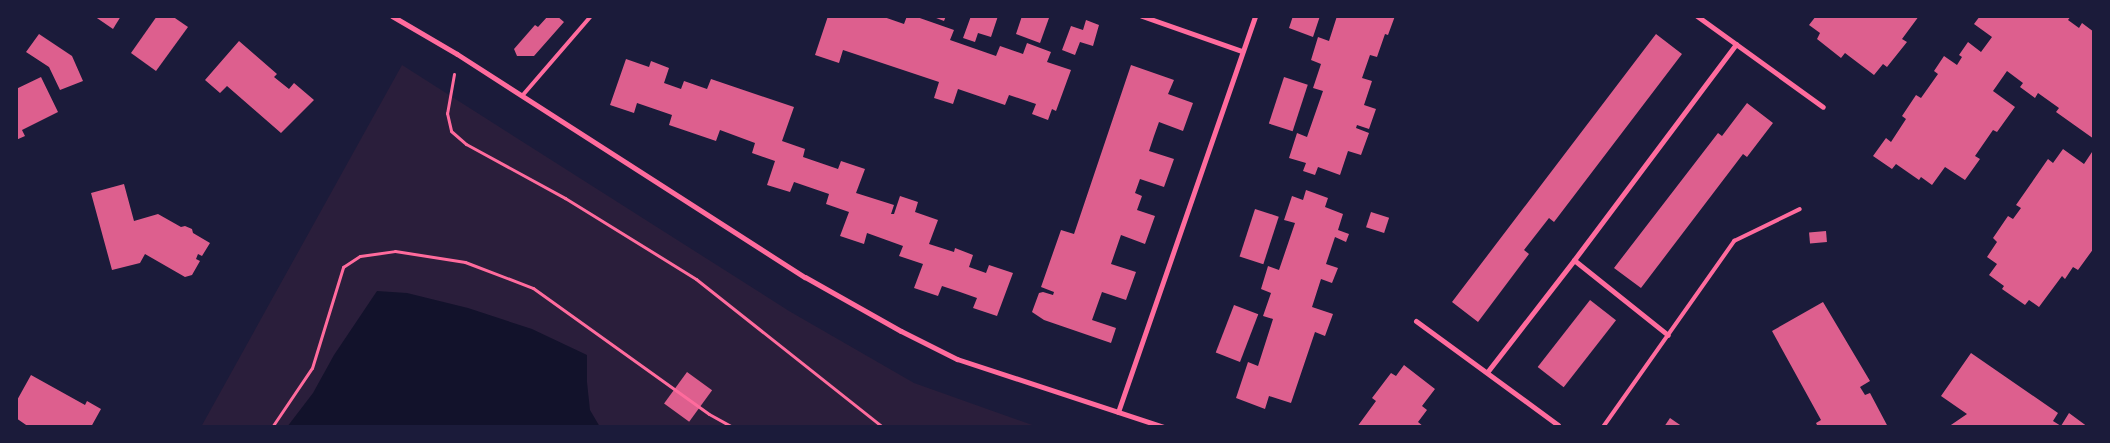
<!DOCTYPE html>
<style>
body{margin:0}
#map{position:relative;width:2110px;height:443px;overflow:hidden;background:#1b1b3a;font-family:Bitter,serif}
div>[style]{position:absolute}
.green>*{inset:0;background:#2a1e3b}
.water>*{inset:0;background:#12122b}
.building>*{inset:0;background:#dd5f8e;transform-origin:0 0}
.path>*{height:3px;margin:-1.5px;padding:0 1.5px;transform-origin:1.5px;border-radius:1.5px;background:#ff6b9d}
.service>*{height:4px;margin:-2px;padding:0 2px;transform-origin:2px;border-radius:2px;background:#ff6b9d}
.minor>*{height:5px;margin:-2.5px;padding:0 2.5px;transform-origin:2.5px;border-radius:2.5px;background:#ff6b9d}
span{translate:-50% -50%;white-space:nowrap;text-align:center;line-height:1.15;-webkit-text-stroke:5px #1b1b3a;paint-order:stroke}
.frame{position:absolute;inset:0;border:18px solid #1b1b3a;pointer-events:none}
</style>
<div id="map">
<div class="green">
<i style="clip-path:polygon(402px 65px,789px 311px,914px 383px,1038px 427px,201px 427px)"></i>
</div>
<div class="water">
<i style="clip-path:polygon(377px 291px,407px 293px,468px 308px,532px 329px,587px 355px,587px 382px,590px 410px,600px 427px,287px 427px,313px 393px,334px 355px)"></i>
</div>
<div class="building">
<i style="clip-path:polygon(94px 16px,121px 16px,113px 29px)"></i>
<i style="clip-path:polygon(157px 16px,172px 16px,188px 27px,156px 71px,131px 53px)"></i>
<i style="clip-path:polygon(548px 16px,557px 16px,564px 22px,534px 56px,517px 56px,514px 49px,535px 25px,538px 27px)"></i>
<i style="clip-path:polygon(828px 16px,881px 16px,904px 24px,907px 16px,914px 16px,954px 30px,950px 40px,996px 56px,1000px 46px,1023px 54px,1027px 43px,1051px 52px,1047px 62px,1071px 70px,1056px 111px,1052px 109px,1048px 120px,1032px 114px,1036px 104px,1009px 95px,1005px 105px,958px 89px,953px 104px,934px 98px,939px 82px,843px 50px,839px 63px,815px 55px)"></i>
<i style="clip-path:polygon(931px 16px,946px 16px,944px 21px)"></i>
<i style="clip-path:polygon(971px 16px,998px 16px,991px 37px,978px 33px,975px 42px,963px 38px)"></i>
<i style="clip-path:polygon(1022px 16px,1049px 18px,1040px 43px,1016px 34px)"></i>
<i style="clip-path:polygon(1293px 16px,1320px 16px,1313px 37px,1289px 28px)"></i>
<i style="clip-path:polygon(1337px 16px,1395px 16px,1388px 35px,1385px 34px,1377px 57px,1370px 55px,1362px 78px,1372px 81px,1364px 105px,1376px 109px,1369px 129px,1357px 125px,1356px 128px,1369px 133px,1361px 155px,1348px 151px,1340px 175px,1318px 167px,1315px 175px,1303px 171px,1306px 163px,1289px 158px,1297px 133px,1307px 137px,1323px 91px,1313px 88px,1321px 64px,1311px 60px,1318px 37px,1329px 41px)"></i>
<i style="clip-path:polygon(1816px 16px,1919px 16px,1902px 39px,1907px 42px,1887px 67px,1883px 64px,1874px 75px,1845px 53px,1841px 58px,1817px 39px,1820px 33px,1809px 25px)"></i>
<i style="clip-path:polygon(1980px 16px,2071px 16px,2068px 20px,2079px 28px,2082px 23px,2094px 32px,2094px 139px,2056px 112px,2059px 108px,2038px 93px,2035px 98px,2020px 87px,2023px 83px,2007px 71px,1993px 91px,2015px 107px,1997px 132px,1993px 130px,1975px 156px,1980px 159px,1965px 180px,1945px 167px,1932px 185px,1921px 177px,1919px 180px,1896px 164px,1892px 169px,1873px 156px,1886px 138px,1891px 142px,1906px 119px,1902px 116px,1916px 95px,1921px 98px,1938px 74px,1934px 71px,1944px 56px,1957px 65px,1962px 57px,1959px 55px,1968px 42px,1981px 52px,1992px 37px,1974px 24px)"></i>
<i style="clip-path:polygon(1086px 20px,1099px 25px,1093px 46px,1080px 42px,1075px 55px,1062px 50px,1071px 26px,1083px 30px)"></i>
<i style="clip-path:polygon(39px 34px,72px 56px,83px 81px,60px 90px,49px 67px,26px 52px)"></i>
<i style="clip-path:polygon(1656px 34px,1682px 54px,1554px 222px,1549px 218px,1524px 250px,1529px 254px,1478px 322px,1452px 302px)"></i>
<i style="clip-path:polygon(239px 41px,277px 74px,274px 77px,289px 89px,294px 83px,314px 100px,281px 133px,227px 86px,220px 93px,205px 80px)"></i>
<i style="clip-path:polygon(626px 59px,649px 67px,651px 61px,669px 68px,664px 83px,681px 89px,684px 81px,707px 89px,711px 79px,794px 107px,782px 141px,805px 149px,803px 157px,838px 169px,841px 161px,865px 169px,856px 193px,894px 205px,891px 214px,894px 214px,900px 196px,918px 202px,915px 212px,938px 220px,929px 244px,954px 252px,955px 248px,973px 255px,969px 267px,986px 273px,989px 265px,1013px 273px,997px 316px,973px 308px,977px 298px,960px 292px,942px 286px,938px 296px,914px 288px,923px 264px,899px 256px,903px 246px,867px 233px,864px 244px,840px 236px,849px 212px,826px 204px,829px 194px,794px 182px,790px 192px,767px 185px,775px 161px,752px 153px,755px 143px,720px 130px,716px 141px,669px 125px,672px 115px,637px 103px,634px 113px,610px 105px)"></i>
<i style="clip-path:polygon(1131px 65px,1174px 80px,1168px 94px,1193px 103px,1183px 131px,1159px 122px,1154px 136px,1149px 151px,1174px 159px,1164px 187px,1140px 179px,1135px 193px,1142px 196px,1137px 210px,1155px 216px,1145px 244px,1121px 235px,1111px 264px,1136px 272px,1126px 300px,1102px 292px,1092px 320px,1116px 328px,1111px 343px,1044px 320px,1032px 312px,1039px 293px,1043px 292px,1053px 295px,1054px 292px,1041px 287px,1061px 230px,1074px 234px)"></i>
<i style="clip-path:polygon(41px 77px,58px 112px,22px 130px,25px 136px,16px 140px,16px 89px)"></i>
<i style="left:1284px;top:77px;width:25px;height:49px;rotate:18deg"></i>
<i style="clip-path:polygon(1747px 103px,1773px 123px,1747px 157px,1743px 154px,1641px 288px,1614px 268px,1718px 133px,1722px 136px)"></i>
<i style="clip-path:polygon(2063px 149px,2084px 164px,2094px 149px,2094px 248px,2078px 270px,2073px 267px,2065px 279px,2062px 276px,2039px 307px,2029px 300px,2025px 305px,2002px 289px,2004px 286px,1989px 275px,1997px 264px,1987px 257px,1997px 242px,1993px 238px,2008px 216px,2013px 219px,2021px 208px,2016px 205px,2048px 159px,2053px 163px)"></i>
<i style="clip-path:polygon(124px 184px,134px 221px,158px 214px,181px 227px,185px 226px,192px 229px,193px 233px,210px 243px,202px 256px,198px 254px,196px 259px,200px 261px,192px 275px,185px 277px,145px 254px,140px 263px,112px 270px,91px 193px)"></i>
<i style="clip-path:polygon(1306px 190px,1328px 198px,1325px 207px,1343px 214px,1338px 230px,1349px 234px,1346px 242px,1335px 237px,1326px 264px,1338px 268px,1332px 283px,1321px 279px,1312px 307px,1333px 314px,1325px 336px,1315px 332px,1291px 403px,1269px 396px,1265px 409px,1236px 398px,1248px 362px,1258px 366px,1273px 319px,1263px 316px,1271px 293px,1261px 289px,1268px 266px,1279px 270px,1295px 223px,1284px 220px,1292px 196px,1303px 200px)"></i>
<i style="left:1255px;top:209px;width:25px;height:50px;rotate:18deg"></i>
<i style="left:1371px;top:212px;width:19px;height:16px;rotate:18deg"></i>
<i style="left:1826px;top:231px;width:11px;height:17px;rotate:85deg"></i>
<i style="left:1590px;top:300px;width:33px;height:85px;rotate:38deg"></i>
<i style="clip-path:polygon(1823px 302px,1870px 381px,1860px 387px,1865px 395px,1870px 393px,1888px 427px,1818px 427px,1816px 423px,1821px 420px,1772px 331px)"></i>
<i style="left:1234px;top:305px;width:26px;height:51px;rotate:21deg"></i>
<i style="clip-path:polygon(1971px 353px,2058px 413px,2053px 421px,2061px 426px,2069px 413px,2088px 427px,1948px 427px,1967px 414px,1941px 396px)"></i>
<i style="clip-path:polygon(1404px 365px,1435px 389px,1422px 406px,1427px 410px,1418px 422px,1424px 427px,1357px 427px,1376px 401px,1372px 398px,1391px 373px,1396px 376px)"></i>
<i style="left:687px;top:372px;width:31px;height:39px;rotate:36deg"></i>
<i style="clip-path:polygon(31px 375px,85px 405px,87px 401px,101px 409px,91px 427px,29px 427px,16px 418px,16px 402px)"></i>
<i style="clip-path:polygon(1670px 418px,1683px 427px,1664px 427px)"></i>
</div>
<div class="path">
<i style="left:454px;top:74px;width:40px;rotate:100deg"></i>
<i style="left:447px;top:113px;width:18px;rotate:77deg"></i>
<i style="left:451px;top:131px;width:20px;rotate:41deg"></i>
<i style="left:466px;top:144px;width:113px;rotate:28.6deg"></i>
<i style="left:565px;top:198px;width:154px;rotate:31.7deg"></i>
<i style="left:696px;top:279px;width:238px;rotate:38.4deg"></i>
<i style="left:272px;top:427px;width:71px;rotate:-55.9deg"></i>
<i style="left:312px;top:368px;width:106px;rotate:-72.9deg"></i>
<i style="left:343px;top:267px;width:20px;rotate:-33deg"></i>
<i style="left:360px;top:256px;width:35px;rotate:-8deg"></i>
<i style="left:395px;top:251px;width:71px;rotate:8.9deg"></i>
<i style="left:465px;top:262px;width:73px;rotate:20.9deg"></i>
<i style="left:533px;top:288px;width:216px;rotate:35.6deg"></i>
<i style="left:709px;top:414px;width:26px;rotate:29deg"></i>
</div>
<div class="service">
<i style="left:522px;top:96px;width:106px;rotate:-49.2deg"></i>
<i style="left:1603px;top:427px;width:228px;rotate:-54.8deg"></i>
<i style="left:1734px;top:241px;width:73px;rotate:-25.9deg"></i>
</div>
<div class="minor">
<i style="left:392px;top:16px;width:75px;rotate:30.3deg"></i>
<i style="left:457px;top:54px;width:413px;rotate:32.7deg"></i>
<i style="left:805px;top:277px;width:110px;rotate:29.4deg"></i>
<i style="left:901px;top:331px;width:63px;rotate:26.6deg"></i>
<i style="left:957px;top:359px;width:218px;rotate:18.2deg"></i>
<i style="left:1142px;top:16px;width:106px;rotate:19.3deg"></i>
<i style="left:1697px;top:16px;width:155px;rotate:35.8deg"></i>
<i style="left:1574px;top:260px;width:120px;rotate:38.6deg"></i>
<i style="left:1416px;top:321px;width:176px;rotate:36.2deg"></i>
<i style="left:1488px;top:371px;width:140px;rotate:-52.2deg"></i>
<i style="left:1574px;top:260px;width:270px;rotate:-53.1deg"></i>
<i style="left:1118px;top:412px;width:419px;rotate:-70.9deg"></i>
</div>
<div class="frame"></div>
</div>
